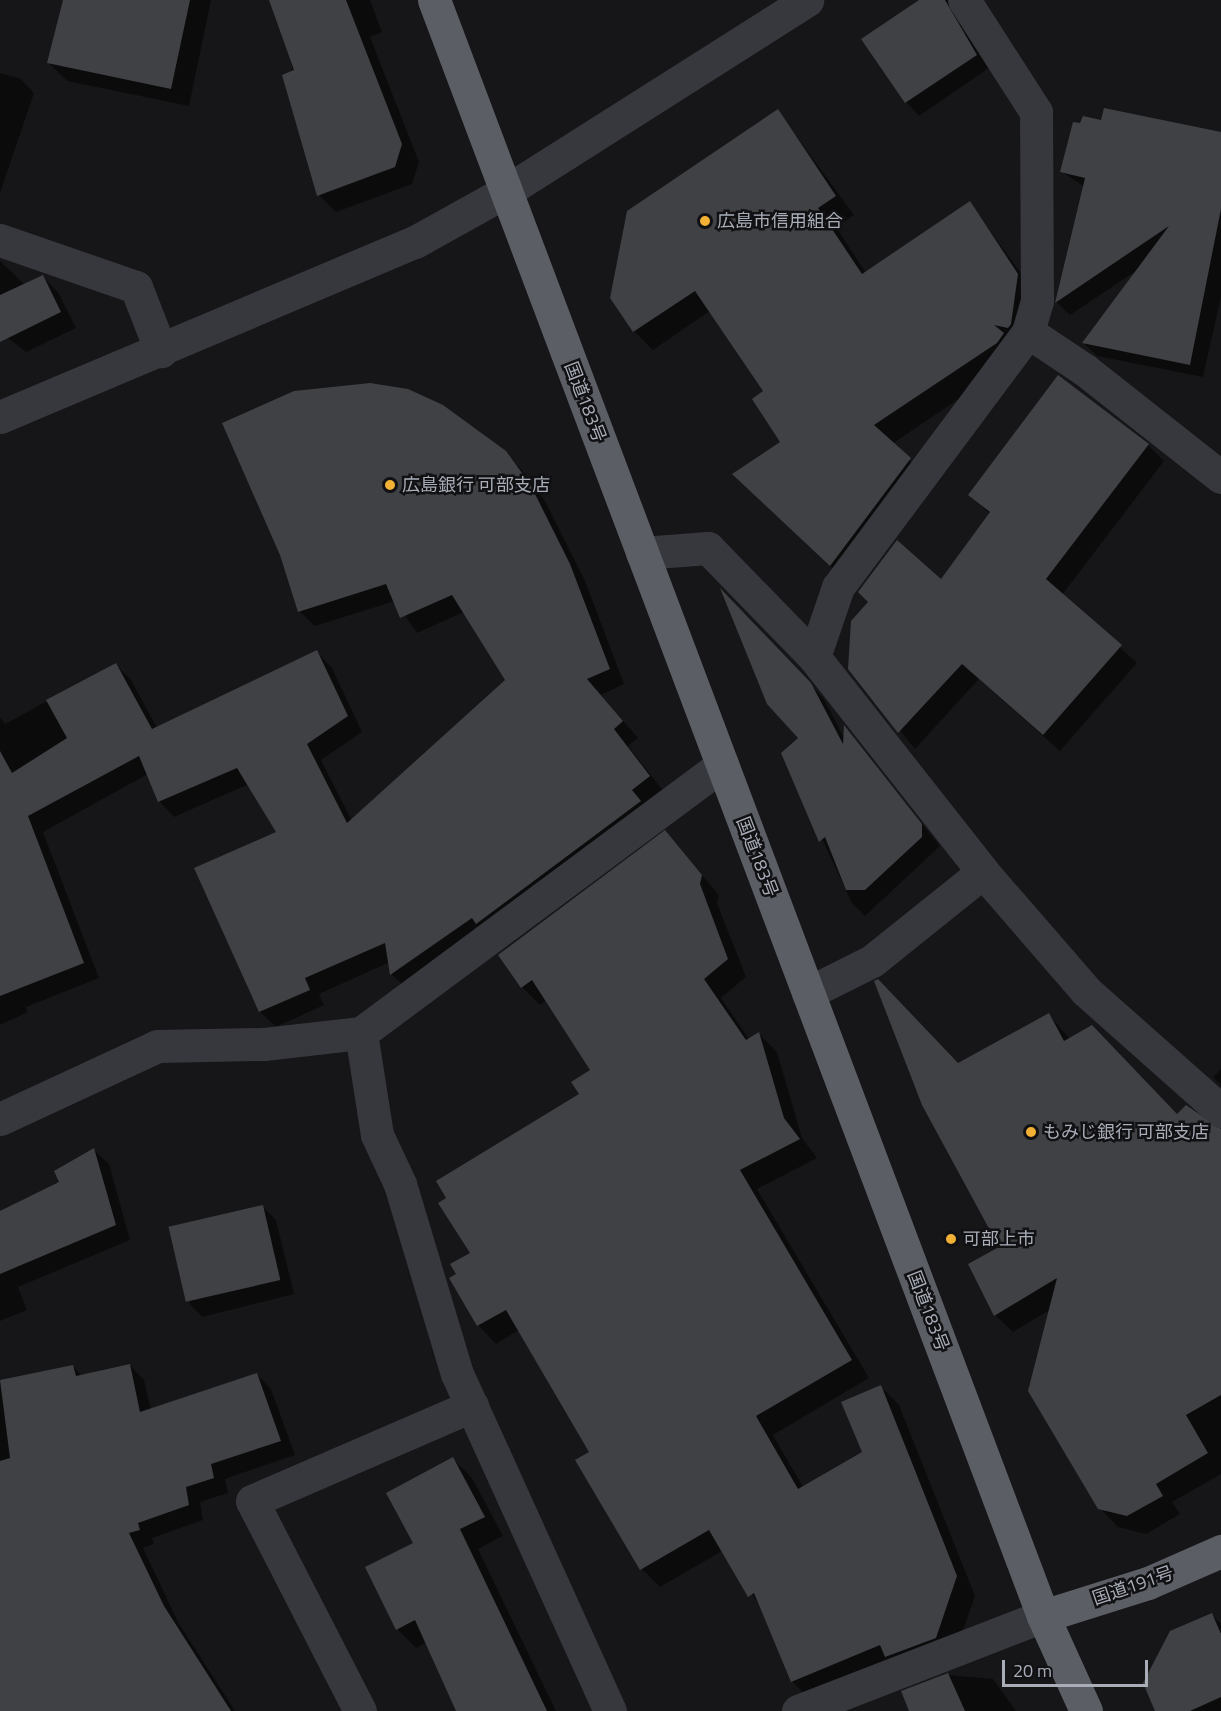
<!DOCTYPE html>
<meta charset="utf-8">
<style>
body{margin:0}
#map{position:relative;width:1221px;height:1711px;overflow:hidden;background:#161618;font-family:"Titillium Web","Noto Sans JP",sans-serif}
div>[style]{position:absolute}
.shadow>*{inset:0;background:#0007}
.building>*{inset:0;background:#404145;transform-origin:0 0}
.minor>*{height:33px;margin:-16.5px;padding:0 16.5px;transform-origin:16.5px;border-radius:16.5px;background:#37383d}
.tertiary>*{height:33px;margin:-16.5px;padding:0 16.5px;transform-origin:16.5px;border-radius:16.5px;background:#37383d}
.trunk>*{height:33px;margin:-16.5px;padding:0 16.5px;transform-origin:16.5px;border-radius:16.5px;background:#5b5e65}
.dots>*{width:16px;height:16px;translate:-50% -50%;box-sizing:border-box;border:3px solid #111113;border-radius:50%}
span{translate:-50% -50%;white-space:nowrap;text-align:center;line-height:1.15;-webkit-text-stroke:5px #111113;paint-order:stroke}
.poi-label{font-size:18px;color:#a8adb8}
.left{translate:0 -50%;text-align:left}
.street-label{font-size:18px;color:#a8adb8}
.scale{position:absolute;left:1002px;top:1660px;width:146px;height:27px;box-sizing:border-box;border:3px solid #a8adb8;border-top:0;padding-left:8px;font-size:18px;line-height:21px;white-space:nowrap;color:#a8adb8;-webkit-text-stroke:4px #111113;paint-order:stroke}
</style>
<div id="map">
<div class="shadow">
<i style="clip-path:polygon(67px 0,211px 0,189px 106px,67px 81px,49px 63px)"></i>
<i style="clip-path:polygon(278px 0,370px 0,382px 32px,370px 37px,419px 162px,412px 184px,336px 212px,319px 195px)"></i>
<i style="clip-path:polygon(922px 0,952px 0,989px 68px,919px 116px,906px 102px)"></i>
<i style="clip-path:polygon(0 73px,21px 79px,34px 93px,0 193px)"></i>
<i style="clip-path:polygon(778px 111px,854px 215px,836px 227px,866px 273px,970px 203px,1036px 294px,1015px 361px,892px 444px,928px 478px,849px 584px,752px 492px,782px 442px,766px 392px,710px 311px,653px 350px,634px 331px)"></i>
<i style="clip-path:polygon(1102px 122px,1221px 134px,1221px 297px,1203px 377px,1097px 356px,1084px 343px,1139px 269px,1070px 315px,1057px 303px,1085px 187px,1062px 172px)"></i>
<i style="clip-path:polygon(0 261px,25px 285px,43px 277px,58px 292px,76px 328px,26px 352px,0 332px)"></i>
<i style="clip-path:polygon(408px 391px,475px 428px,521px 469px,545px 501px,585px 581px,624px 684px,601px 695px,638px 738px,628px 746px,664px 792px,407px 989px,391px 974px,390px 962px,319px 994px,324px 1005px,276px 1027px,260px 1012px,196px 868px,278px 833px,249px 784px,174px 817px,159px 801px,148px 774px,43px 832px,99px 978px,26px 1007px,28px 1012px,0 1025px,0 717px,5px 724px,115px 664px,131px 680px,157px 728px,317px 652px,332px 668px,362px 732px,321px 760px,352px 821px,507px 680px,464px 612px,417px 633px,395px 601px,315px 626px,299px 611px)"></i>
<i style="clip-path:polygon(1148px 445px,1164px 461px,1062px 595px,1137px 663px,1060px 751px,979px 679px,915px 749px,849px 669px,941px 581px,990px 514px,970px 495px)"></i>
<i style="clip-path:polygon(733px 603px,824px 699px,844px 738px,845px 729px,940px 846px,865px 916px,852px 903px,782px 754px,800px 738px)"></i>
<i style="clip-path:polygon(665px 832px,719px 895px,717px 903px,746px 977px,721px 998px,749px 1039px,759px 1034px,777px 1052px,802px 1138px,817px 1158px,757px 1189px,869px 1378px,773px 1435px,803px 1487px,864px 1452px,881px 1387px,899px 1405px,975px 1596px,954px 1656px,810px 1700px,792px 1681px,763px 1610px,722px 1551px,660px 1587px,642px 1569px,591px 1452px,519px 1330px,496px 1344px,478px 1325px,472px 1254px,581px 1095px,592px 1070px,547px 1000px,540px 1005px,522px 987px)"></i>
<i style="clip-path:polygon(1049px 1015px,1070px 1039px,1177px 1116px,1221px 1129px,1221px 1474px,1172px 1502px,1180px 1514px,1146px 1534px,1118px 1527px,1100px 1508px,1050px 1310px,1013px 1332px,995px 1315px,1001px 1248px,959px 1064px)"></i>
<i style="clip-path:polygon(1221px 1069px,1221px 1085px,1213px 1077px)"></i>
<i style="clip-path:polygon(94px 1150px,109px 1164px,130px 1240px,18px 1287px,27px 1310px,0 1321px,0 1213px,61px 1183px)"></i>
<i style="clip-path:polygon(263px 1207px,276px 1220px,294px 1294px,202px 1317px,189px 1303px)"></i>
<i style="clip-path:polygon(130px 1365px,144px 1380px,151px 1410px,256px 1374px,271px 1389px,295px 1455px,225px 1479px,228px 1493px,200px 1502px,203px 1520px,152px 1538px,154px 1544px,143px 1548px,178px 1622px,235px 1711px,0 1711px,0 1382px,73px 1366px,82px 1376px)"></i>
<i style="clip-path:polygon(453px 1459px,472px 1478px,503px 1536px,478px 1549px,556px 1711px,458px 1711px,427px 1642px,416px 1648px,397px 1629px,415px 1543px)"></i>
<i style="clip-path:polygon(1212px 1615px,1221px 1624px,1221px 1711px,1156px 1711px)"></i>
<i style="clip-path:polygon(948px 1675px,993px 1679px,1016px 1711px,911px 1711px)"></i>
</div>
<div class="building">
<i style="clip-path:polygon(63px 0,190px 0,171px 89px,47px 63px)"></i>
<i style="clip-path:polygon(269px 0,346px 0,402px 144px,395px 167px,317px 196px,282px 75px,294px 70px)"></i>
<i style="clip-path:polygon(919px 0,945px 0,977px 55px,905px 103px,861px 39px)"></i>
<i style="clip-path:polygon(1104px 108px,1221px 132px,1221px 209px,1190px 365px,1082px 343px,1169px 226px,1055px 303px,1085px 178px,1060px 172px,1073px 122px,1080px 123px,1083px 116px,1101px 120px)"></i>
<i style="clip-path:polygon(778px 109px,836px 196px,818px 208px,862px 274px,970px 201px,1018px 274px,1011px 324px,1008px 328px,994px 325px,1004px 333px,997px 343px,874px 425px,911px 458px,830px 566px,732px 474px,780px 442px,752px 399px,763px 391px,695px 291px,633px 332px,610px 298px,627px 211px)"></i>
<i style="clip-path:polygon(43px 275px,61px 312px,0 342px,0 295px)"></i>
<i style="clip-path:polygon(1058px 375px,1149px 444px,1046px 579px,1122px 645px,1043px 735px,962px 664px,898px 733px,848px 669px,851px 621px,868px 602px,858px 592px,897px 540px,941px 579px,990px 512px,968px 495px)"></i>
<i style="clip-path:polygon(370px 383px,408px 389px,443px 405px,506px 451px,530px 484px,570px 564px,610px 669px,587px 679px,623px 721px,614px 729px,650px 776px,632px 790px,641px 801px,476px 924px,472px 918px,390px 975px,385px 943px,305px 978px,310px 990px,259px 1012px,194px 868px,276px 832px,237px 768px,158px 802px,139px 756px,28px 816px,84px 963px,0 996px,0 751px,12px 773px,67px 738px,46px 700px,116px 663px,152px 729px,317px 650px,348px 716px,307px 744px,347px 823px,505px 680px,452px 595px,400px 618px,386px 584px,298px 612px,280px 555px,222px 423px,294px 391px)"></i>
<i style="clip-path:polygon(720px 588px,811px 683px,843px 744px,844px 725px,922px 824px,922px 837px,865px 890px,846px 890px,825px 837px,819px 842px,781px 753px,798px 738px,767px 704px)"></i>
<i style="clip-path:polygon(665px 830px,702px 875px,700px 884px,728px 959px,704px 979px,746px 1040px,759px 1032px,784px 1118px,800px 1139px,740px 1170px,852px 1360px,756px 1416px,798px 1489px,862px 1452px,841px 1402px,881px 1385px,957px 1576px,936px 1638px,885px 1657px,880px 1645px,791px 1682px,754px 1593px,748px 1597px,709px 1530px,640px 1570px,575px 1460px,589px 1452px,506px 1310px,477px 1326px,449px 1278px,456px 1274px,450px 1264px,470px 1253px,438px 1203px,446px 1198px,436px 1181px,579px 1094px,571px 1082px,590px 1070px,532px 980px,521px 988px,498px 955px)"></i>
<i style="clip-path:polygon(878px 979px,958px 1063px,1049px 1013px,1064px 1041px,1092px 1025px,1177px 1114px,1186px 1105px,1221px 1129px,1221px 1395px,1186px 1415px,1208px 1453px,1156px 1484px,1163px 1496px,1127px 1516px,1098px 1509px,1028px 1391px,1057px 1278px,994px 1316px,968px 1264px,999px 1247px,922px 1105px,874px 981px)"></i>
<i style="clip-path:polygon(94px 1148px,116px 1225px,0 1274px,0 1211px,59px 1182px,54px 1171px)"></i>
<i style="left:263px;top:1205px;width:77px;height:97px;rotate:77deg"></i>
<i style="clip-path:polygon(130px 1364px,140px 1412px,257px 1373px,281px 1441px,211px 1464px,214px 1478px,186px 1487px,189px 1505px,138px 1523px,140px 1530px,129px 1533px,164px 1606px,231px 1711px,0 1711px,0 1461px,10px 1458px,0 1380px,73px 1365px,76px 1376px)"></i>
<i style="clip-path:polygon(453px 1457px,485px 1517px,460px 1529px,547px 1711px,456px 1711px,415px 1620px,396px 1630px,365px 1567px,413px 1543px,386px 1493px)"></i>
<i style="clip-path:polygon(1212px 1613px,1221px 1634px,1221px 1697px,1190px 1711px,1155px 1711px,1143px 1683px,1170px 1631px)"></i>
<i style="clip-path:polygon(948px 1673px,965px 1711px,909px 1711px,901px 1691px)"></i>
</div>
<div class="minor">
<i style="left:0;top:240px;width:144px;rotate:19.1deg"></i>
<i style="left:136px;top:287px;width:69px;rotate:68.7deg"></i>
<i style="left:1028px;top:332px;width:69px;rotate:33.7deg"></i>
<i style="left:1085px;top:370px;width:173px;rotate:38.2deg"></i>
<i style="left:642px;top:553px;width:66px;rotate:-4.3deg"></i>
<i style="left:708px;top:548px;width:152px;rotate:45.8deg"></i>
<i style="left:814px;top:657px;width:273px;rotate:51.8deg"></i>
<i style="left:983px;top:872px;width:157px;rotate:49.1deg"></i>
<i style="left:1086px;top:991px;width:181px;rotate:41.6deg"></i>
<i style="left:814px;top:657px;width:74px;rotate:-71.1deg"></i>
<i style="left:838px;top:587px;width:318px;rotate:-53.3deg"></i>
<i style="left:1028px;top:332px;width:32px;rotate:-74deg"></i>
<i style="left:1037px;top:301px;width:189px;rotate:-90.3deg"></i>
<i style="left:1036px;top:112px;width:133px;rotate:-122.7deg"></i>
<i style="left:808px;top:993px;width:72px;rotate:-26.6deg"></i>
<i style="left:872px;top:961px;width:142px;rotate:-38.7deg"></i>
<i style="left:0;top:1119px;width:173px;rotate:-24.9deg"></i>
<i style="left:157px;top:1046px;width:107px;rotate:-1.1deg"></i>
<i style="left:264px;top:1044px;width:98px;rotate:-6.5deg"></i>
<i style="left:360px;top:1711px;width:236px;rotate:-117.2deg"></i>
<i style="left:252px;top:1501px;width:240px;rotate:-23.4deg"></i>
<i style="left:610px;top:1711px;width:370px;rotate:-114.4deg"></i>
<i style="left:457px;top:1374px;width:198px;rotate:-106.7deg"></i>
<i style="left:400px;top:1184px;width:54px;rotate:-115.1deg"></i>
<i style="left:377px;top:1135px;width:103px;rotate:-98.9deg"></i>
<i style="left:361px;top:1033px;width:450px;rotate:-36.6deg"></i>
<i style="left:798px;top:1711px;width:263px;rotate:-21.2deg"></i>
</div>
<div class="tertiary">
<i style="left:0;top:417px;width:450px;rotate:-22.9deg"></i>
<i style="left:415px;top:242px;width:103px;rotate:-29.1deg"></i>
<i style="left:505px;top:192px;width:358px;rotate:-32.4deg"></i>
</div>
<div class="trunk">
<i style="left:434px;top:0;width:1727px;rotate:69.35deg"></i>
<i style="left:1043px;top:1616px;width:104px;rotate:65.6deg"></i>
<i style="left:1043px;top:1616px;width:110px;rotate:-17.4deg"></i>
<i style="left:1148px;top:1583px;width:80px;rotate:-23.7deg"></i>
</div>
<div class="dots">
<i style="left:705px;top:221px;background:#f2b134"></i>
<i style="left:390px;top:485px;background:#f2b134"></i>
<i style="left:1031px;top:1132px;background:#f2b134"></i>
<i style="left:951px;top:1239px;background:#f2b134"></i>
</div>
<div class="poi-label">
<span class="left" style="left:717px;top:221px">広島市信用組合</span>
<span class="left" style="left:402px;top:485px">広島銀行 可部支店</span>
<span class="left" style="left:1043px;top:1132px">もみじ銀行 可部支店</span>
<span class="left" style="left:963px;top:1239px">可部上市</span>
</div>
<div class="street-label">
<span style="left:585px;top:402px;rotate:69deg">国道183号</span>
<span style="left:757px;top:857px;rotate:69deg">国道183号</span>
<span style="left:928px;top:1311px;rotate:69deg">国道183号</span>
<span style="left:1133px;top:1586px;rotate:-19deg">国道191号</span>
</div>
<div class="scale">20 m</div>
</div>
